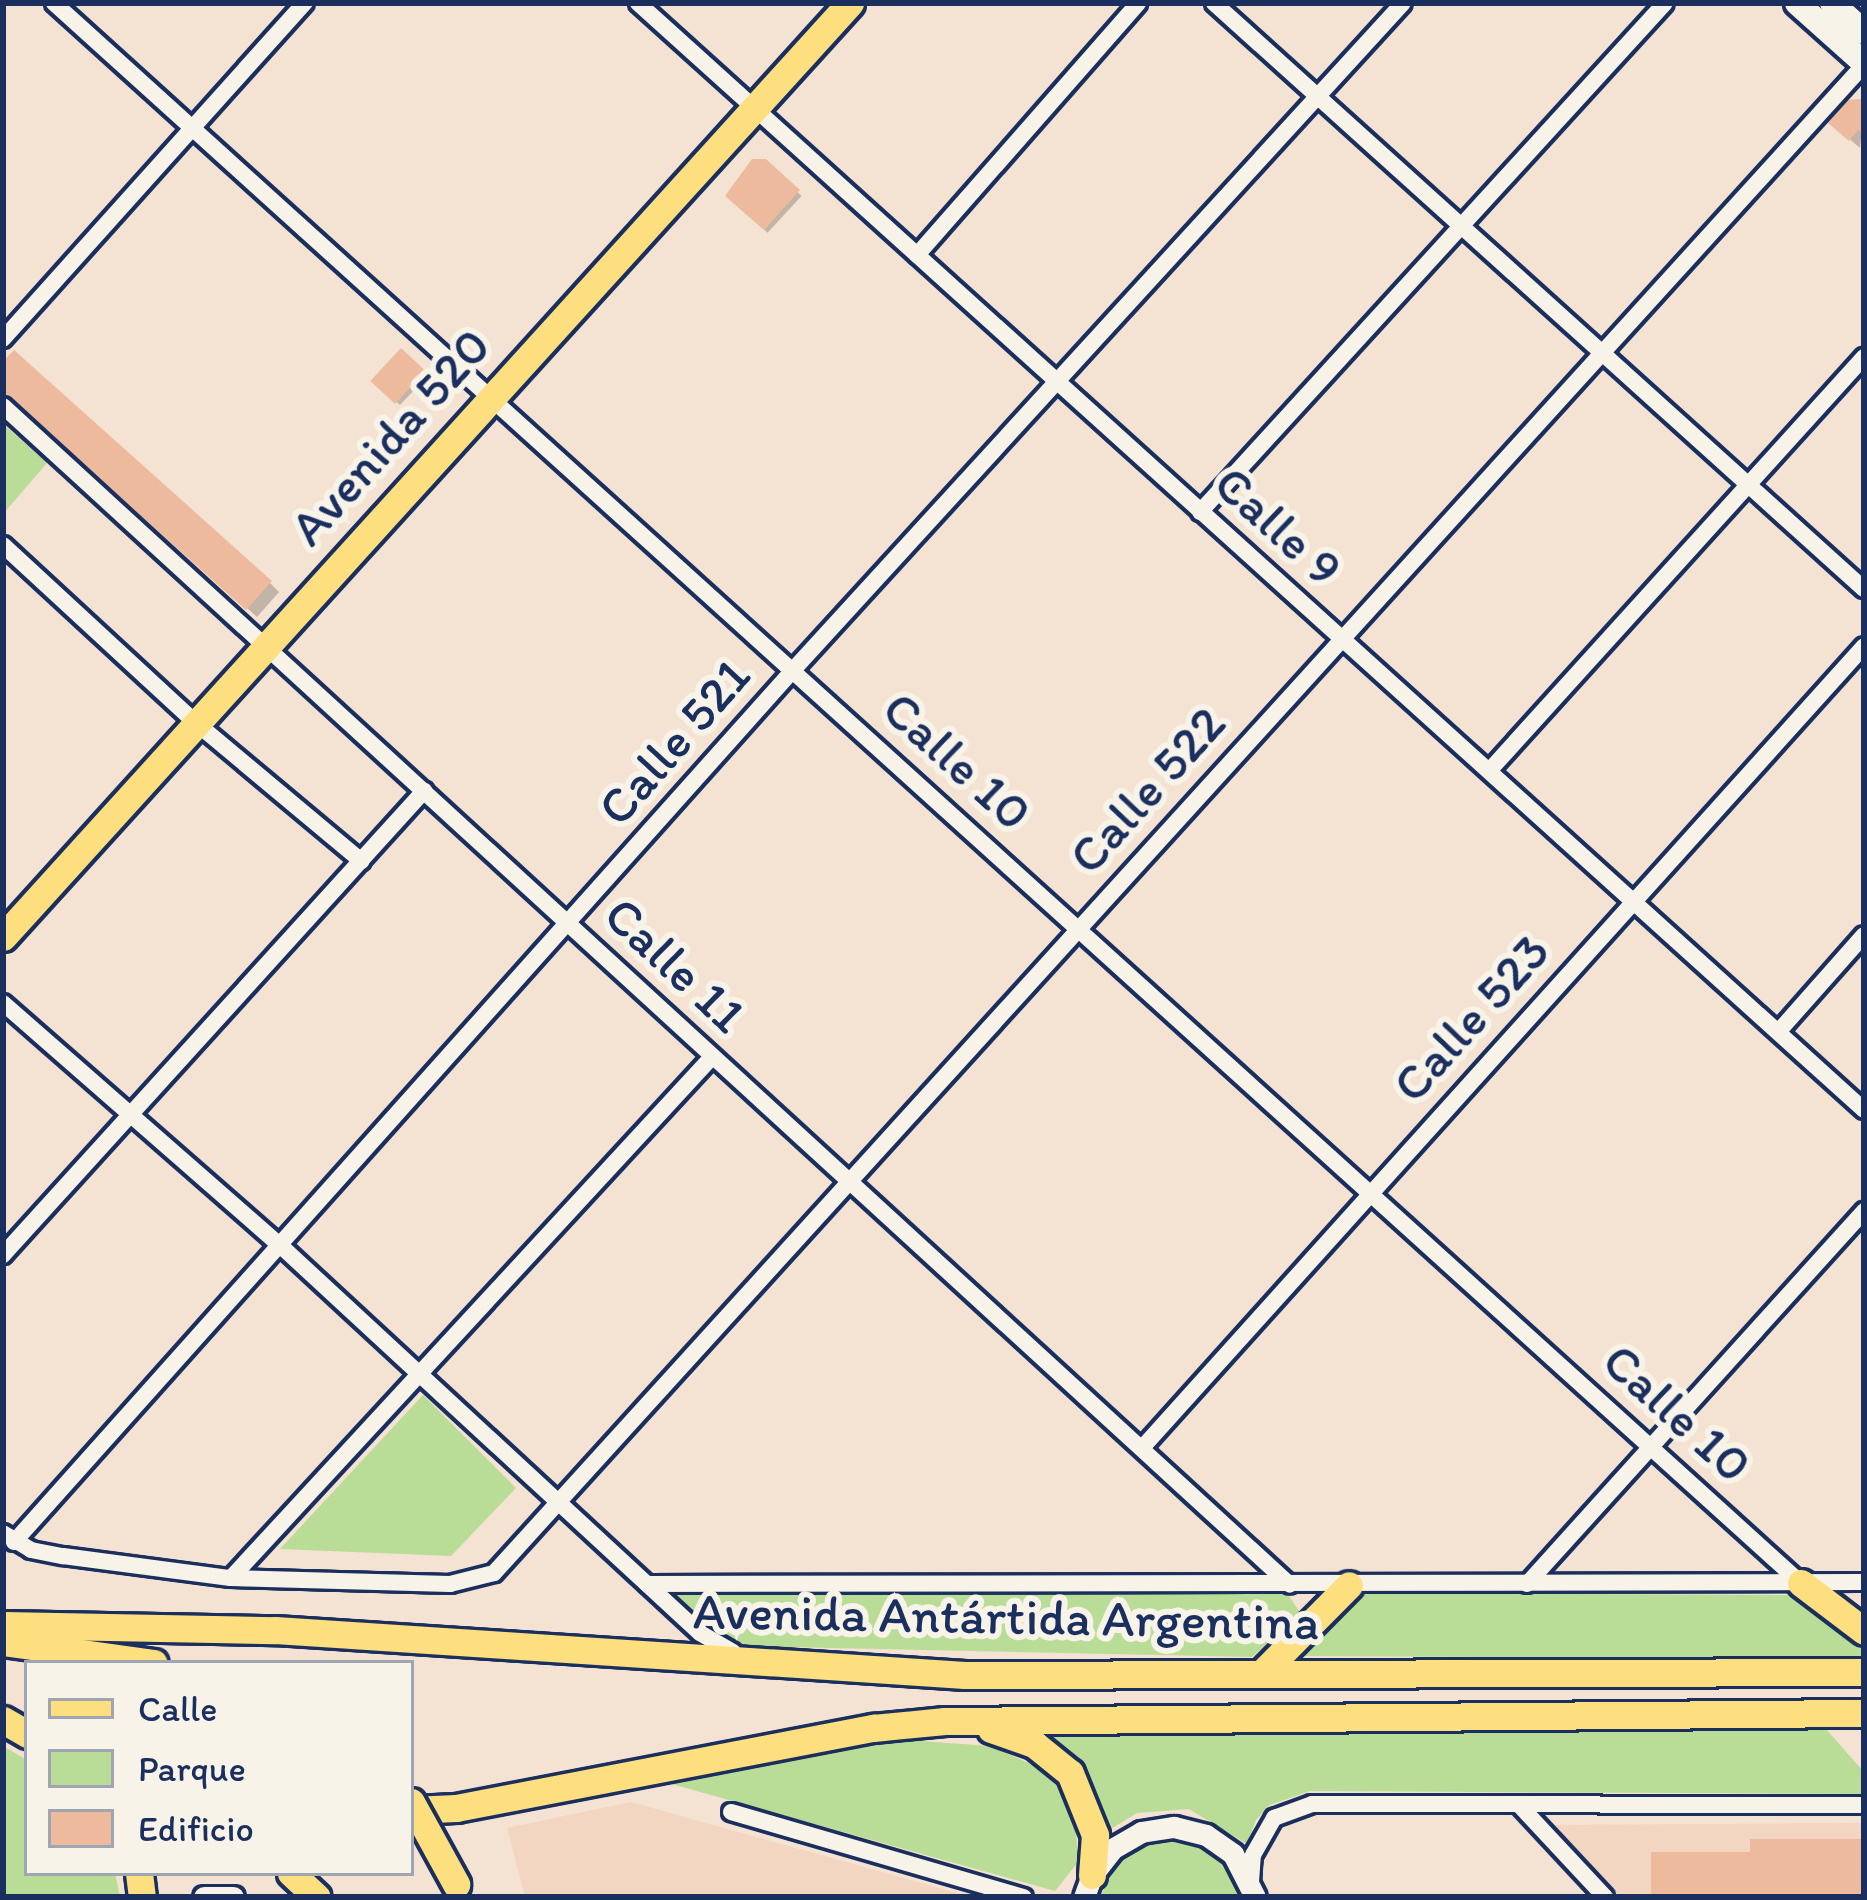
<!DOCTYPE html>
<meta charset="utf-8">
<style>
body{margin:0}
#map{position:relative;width:1867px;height:1900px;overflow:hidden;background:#f4e2d2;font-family:Itim,sans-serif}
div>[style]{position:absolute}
.built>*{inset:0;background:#f2d6c2}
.green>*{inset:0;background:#b9dd97}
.shadow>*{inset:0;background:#0003;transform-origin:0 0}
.building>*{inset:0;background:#edba9e;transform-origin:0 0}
.roads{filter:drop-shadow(3px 0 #1b2f5e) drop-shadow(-3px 0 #1b2f5e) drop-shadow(0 3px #1b2f5e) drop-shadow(0 -3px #1b2f5e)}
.minor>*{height:16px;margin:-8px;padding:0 8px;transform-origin:8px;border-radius:8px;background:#f7f3e8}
.tertiary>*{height:21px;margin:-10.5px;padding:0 10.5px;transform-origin:10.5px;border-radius:10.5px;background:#f7f3e8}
.secondary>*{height:24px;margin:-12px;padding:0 12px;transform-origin:12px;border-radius:12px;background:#f7f3e8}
.primary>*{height:27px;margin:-13.5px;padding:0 13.5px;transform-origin:13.5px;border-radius:13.5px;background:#fedf80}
.bridges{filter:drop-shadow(3px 0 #1b2f5e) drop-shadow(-3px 0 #1b2f5e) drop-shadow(0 3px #1b2f5e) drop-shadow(0 -3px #1b2f5e)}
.primary-bridge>*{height:27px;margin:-13.5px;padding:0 13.5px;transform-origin:13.5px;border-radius:13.5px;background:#fedf80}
span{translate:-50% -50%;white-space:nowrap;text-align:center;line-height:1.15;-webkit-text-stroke:12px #f7f3e8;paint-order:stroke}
.street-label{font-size:51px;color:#1b2f5e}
.frame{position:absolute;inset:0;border:6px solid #1b2f5e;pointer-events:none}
.legend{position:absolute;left:24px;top:1660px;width:390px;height:216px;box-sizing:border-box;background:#f7f3e8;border:3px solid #9fa5b1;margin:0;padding:15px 21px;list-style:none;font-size:36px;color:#1b2f5e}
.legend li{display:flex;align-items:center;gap:24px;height:60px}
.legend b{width:60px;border:3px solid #9fa5b1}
</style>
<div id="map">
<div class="built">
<i style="clip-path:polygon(631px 1802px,971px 1897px,525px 1897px,507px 1828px)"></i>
<i style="clip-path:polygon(1864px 1823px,1864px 1897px,1621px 1897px,1550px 1825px)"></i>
</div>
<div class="green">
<i style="clip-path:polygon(3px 424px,47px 463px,3px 514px)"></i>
<i style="clip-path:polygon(423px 1395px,516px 1488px,451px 1556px,280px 1549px)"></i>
<i style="clip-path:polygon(647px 1584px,1287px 1593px,1301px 1614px,1252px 1657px,744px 1646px)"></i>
<i style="clip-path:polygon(1361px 1593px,1804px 1595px,1864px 1650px,1864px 1659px,1296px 1656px)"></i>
<i style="clip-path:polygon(1826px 1729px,1864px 1772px,1864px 1794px,1310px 1791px,1270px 1805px,1256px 1820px,1247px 1844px,1189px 1809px,1137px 1813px,1104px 1833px,1089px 1774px,1028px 1730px)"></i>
<i style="clip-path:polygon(891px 1739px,990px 1746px,1044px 1770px,1073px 1807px,1079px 1861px,1055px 1891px,668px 1783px)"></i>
<i style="clip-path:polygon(3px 1746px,27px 1760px,27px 1873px,115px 1873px,120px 1897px,3px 1897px)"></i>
<i style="clip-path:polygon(1160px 1838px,1205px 1846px,1224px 1862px,1239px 1897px,1100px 1897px,1120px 1857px)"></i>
</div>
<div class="shadow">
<i style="clip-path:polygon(1860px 102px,1864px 105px,1860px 148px,1841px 132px)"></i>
<i style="left:765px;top:162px;width:50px;height:50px;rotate:43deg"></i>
<i style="left:401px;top:352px;width:36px;height:39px;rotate:44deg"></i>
<i style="clip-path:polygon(3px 366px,270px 583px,279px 592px,257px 617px,3px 389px)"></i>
<i style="clip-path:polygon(1864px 1842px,1864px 1897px,1654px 1897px,1654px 1855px,1753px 1855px)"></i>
</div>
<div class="building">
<i style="clip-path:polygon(1861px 99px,1864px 134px,1858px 130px,1849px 141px,1828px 123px,1847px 100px)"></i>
<i style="clip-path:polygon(752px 159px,766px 159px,800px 190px,764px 230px,725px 196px)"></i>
<i style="left:401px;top:348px;width:34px;height:45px;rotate:43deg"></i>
<i style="clip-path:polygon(14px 350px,272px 581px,246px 610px,3px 392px,3px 361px)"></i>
<i style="clip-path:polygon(1750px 1839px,1864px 1839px,1864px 1894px,1651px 1897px,1651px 1852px,1750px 1852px)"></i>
</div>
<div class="roads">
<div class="minor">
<i style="left:54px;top:3px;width:2356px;rotate:42.13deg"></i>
<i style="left:638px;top:3px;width:1652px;rotate:42.08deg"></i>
<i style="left:1214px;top:3px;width:875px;rotate:42.04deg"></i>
<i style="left:917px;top:255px;width:335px;rotate:-48.7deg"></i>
<i style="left:3px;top:339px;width:452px;rotate:-48.1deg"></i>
<i style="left:3px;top:406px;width:1745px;rotate:42.49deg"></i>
<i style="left:1200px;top:512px;width:689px;rotate:-47.59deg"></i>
<i style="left:3px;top:545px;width:261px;rotate:42.7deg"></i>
<i style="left:195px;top:722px;width:217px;rotate:39.9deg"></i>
<i style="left:1489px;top:771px;width:559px;rotate:-47.83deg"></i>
<i style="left:3px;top:1003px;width:371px;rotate:41.2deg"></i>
<i style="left:282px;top:1247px;width:569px;rotate:42.72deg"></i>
<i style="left:700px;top:1633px;width:38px;rotate:30deg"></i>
<i style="left:1779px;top:1031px;width:128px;rotate:-48.5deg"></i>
<i style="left:3px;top:1255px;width:627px;rotate:-47.78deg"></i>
<i style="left:1142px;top:1448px;width:1079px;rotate:-48deg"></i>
<i style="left:3px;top:1533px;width:33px;rotate:31deg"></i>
<i style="left:31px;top:1550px;width:33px;rotate:11deg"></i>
<i style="left:63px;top:1556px;width:169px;rotate:7.5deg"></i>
<i style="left:231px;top:1578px;width:219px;rotate:1.6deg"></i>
<i style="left:450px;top:1584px;width:45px;rotate:-14deg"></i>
<i style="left:494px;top:1573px;width:2037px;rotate:-47.75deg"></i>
<i style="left:14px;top:1542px;width:1171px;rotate:-48.22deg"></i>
<i style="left:794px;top:669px;width:902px;rotate:-47.56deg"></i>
<i style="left:231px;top:1578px;width:709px;rotate:-47.29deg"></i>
<i style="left:647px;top:1584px;width:1217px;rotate:-0.09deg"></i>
<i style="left:1527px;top:1584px;width:503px;rotate:-47.9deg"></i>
<i style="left:1521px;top:1807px;width:123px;rotate:47deg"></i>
<i style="left:731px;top:1812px;width:305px;rotate:16.2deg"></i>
<i style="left:1251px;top:1882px;width:27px;rotate:-86deg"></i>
<i style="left:1253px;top:1855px;width:43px;rotate:-60.4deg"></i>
<i style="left:1274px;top:1818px;width:40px;rotate:-20.2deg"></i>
<i style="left:1312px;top:1804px;width:552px;rotate:0.1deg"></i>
</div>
<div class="tertiary">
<i style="left:204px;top:1897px;width:29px"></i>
<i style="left:1084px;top:1897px;width:23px;rotate:-70deg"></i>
<i style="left:1092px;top:1875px;width:33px;rotate:-52deg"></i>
<i style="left:1112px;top:1849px;width:34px;rotate:-30deg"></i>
<i style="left:1141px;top:1832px;width:33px;rotate:-9deg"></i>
<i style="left:1174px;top:1827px;width:33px;rotate:14deg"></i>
<i style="left:1206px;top:1835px;width:33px;rotate:35deg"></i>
<i style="left:1233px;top:1854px;width:48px;rotate:62.9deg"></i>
</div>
<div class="secondary">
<i style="left:1797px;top:3px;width:90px;rotate:41.8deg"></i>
<i style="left:1832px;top:3px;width:43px;rotate:42.2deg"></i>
</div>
<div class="primary">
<i style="left:3px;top:937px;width:1261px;rotate:-47.8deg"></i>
<i style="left:1801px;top:1583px;width:79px;rotate:37.3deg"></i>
<i style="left:3px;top:1625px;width:272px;rotate:1.1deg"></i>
<i style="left:275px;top:1630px;width:691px;rotate:3.73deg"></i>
<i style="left:965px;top:1675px;width:899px;rotate:-0.19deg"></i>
<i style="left:3px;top:1642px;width:152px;rotate:7.9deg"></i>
<i style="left:1263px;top:1672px;width:122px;rotate:-45.3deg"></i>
<i style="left:3px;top:1720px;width:28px;rotate:30deg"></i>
<i style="left:991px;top:1729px;width:46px;rotate:19.2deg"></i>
<i style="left:1034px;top:1744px;width:46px;rotate:38.9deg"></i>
<i style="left:1070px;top:1773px;width:67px;rotate:68deg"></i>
<i style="left:1095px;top:1835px;width:40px;rotate:94.3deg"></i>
<i style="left:411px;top:1810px;width:45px;rotate:-2.5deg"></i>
<i style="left:456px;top:1808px;width:425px;rotate:-10.9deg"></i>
<i style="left:873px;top:1728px;width:72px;rotate:-5.6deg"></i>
<i style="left:945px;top:1721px;width:919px;rotate:-0.5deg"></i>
<i style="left:139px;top:1873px;width:24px;rotate:83deg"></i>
<i style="left:291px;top:1873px;width:35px;rotate:43deg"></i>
</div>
</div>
<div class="bridges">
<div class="primary-bridge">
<i style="left:411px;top:1802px;width:94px;rotate:61.2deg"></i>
</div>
</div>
<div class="street-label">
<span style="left:390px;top:437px;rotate:-48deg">Avenida 520</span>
<span style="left:1278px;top:526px;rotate:42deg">Calle 9</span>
<span style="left:674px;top:742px;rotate:-49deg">Calle 521</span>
<span style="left:957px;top:761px;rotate:42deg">Calle 10</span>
<span style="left:1147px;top:790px;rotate:-48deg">Calle 522</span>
<span style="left:675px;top:965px;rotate:43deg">Calle 11</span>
<span style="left:1471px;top:1018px;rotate:-48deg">Calle 523</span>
<span style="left:1677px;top:1413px;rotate:42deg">Calle 10</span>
<span style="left:1006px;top:1617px;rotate:1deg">Avenida Antártida Argentina</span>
</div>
<div class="frame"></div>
<ul class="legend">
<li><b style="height:15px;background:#fedf80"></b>Calle</li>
<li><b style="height:33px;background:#b9dd97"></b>Parque</li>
<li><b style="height:33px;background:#edba9e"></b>Edificio</li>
</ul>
</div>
